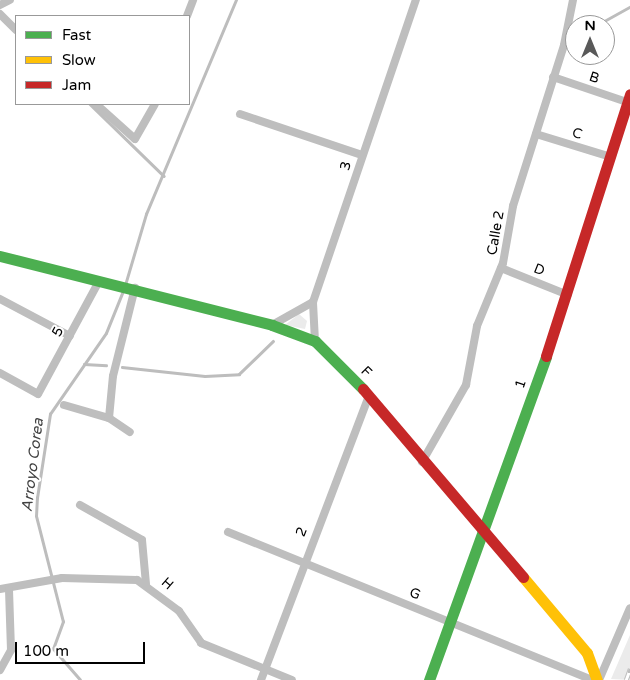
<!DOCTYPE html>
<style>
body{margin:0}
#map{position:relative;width:630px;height:680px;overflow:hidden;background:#fff;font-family:"Varela Round",sans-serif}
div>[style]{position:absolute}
.green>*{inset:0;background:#ebebeb}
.stream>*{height:2.5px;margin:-1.25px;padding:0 1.25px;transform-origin:1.25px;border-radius:1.25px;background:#bdbdbd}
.street>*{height:8px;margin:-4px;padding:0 4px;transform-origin:4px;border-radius:4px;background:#bebebe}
.fast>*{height:11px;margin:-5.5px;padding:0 5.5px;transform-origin:5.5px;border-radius:5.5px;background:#4caf50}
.slow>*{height:11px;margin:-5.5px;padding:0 5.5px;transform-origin:5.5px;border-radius:5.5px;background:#ffc107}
.jam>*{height:11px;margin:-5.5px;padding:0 5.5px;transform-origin:5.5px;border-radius:5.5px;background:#c62828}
.rail>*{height:4.5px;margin-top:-2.25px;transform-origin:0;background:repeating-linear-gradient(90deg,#fff 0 8px,#bebebe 0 16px);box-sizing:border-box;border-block:1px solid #bebebe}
span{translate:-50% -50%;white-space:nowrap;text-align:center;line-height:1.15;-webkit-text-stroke:4px #fff;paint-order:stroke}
.street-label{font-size:14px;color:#000}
.water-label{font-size:15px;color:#424242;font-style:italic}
.legend{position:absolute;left:15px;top:15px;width:175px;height:90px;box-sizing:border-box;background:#fff;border:1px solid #999;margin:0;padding:6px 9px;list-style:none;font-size:15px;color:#000}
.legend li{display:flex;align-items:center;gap:10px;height:25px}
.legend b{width:25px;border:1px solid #999}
.north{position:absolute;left:565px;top:15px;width:50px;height:50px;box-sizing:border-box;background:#fff;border:1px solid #999;border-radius:50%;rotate:0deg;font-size:14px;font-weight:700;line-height:20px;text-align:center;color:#000}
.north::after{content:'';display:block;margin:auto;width:18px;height:22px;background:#595959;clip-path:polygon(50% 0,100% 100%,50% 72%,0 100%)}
.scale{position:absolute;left:15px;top:642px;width:130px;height:22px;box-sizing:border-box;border:2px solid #000;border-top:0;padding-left:6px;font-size:15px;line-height:18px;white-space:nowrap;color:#000;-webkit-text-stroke:4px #fff;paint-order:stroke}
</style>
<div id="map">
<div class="green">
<i style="clip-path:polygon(299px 314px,307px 321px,305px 329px,285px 325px)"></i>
<i style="clip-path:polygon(630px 635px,630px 680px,611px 679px)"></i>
</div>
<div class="stream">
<i style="left:597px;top:25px;width:38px;rotate:-29deg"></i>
<i style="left:90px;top:104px;width:103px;rotate:44.2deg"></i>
<i style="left:125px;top:285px;width:74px;rotate:-73.5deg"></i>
<i style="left:146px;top:214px;width:232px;rotate:-67.2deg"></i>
<i style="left:84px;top:364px;width:22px;rotate:3deg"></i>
<i style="left:122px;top:367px;width:83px;rotate:6.2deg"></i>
<i style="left:205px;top:376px;width:34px;rotate:-3deg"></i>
<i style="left:239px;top:374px;width:47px;rotate:-44.1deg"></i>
<i style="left:80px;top:680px;width:41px;rotate:-131.1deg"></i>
<i style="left:53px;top:649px;width:29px;rotate:-70deg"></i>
<i style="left:63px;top:622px;width:109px;rotate:-104.3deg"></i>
<i style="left:36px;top:516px;width:18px;rotate:-87deg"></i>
<i style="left:37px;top:498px;width:85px;rotate:-81.2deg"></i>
<i style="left:50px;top:414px;width:98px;rotate:-55.3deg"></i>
<i style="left:106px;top:333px;width:45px;rotate:-68deg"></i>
</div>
<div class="street">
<i style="left:0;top:5px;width:11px;rotate:-27deg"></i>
<i style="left:0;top:14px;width:23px;rotate:45deg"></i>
<i style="left:187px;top:16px;width:17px;rotate:-69deg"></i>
<i style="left:553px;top:77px;width:78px;rotate:18.7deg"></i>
<i style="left:96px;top:104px;width:52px;rotate:41.9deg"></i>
<i style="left:135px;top:139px;width:40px;rotate:-60.3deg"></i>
<i style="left:240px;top:114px;width:129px;rotate:18.6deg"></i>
<i style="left:536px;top:134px;width:78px;rotate:17deg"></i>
<i style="left:501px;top:268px;width:72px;rotate:21.9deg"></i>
<i style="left:0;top:299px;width:79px;rotate:27.9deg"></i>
<i style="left:272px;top:325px;width:47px;rotate:-29.3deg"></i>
<i style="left:315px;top:341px;width:39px;rotate:-93deg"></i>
<i style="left:313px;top:302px;width:319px;rotate:-71.2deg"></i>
<i style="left:0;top:373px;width:43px;rotate:28.9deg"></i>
<i style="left:38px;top:394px;width:128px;rotate:-61.6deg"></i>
<i style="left:64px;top:405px;width:47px;rotate:16.1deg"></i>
<i style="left:109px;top:418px;width:25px;rotate:34deg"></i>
<i style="left:109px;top:418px;width:42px;rotate:-84.6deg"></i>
<i style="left:113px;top:376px;width:91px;rotate:-76deg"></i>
<i style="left:422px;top:462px;width:89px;rotate:-60.3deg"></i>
<i style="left:466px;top:385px;width:60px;rotate:-79.4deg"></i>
<i style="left:477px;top:326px;width:68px;rotate:-67.6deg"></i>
<i style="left:503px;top:263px;width:58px;rotate:-80deg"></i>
<i style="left:513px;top:206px;width:169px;rotate:-72.4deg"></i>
<i style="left:564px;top:45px;width:46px;rotate:-78.7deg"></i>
<i style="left:80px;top:505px;width:71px;rotate:29.4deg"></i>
<i style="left:142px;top:540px;width:44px;rotate:84.8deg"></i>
<i style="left:228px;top:532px;width:393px;rotate:22.1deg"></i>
<i style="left:0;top:589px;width:63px;rotate:-10.1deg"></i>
<i style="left:62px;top:578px;width:75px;rotate:1.5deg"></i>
<i style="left:137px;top:580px;width:52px;rotate:36.4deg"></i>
<i style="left:179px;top:611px;width:39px;rotate:55deg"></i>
<i style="left:201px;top:643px;width:98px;rotate:22.1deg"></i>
<i style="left:0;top:670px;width:23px;rotate:-61deg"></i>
<i style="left:11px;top:650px;width:60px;rotate:-91.9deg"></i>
<i style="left:261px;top:680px;width:305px;rotate:-69.2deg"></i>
<i style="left:599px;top:680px;width:78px;rotate:-66.7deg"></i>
</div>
<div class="fast">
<i style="left:0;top:256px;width:281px;rotate:14.2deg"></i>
<i style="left:272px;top:325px;width:46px;rotate:20.4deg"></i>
<i style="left:315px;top:341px;width:68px;rotate:45deg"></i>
<i style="left:429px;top:680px;width:344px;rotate:-70.1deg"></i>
</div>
<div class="slow">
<i style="left:523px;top:577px;width:99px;rotate:49.9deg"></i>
<i style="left:587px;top:653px;width:29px;rotate:70deg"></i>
</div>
<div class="jam">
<i style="left:546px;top:356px;width:275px;rotate:-72.2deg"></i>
<i style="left:363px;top:389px;width:247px;rotate:49.6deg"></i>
</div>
<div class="rail">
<i style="left:626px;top:680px;width:12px;rotate:-70deg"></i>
</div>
<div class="street-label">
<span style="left:594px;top:78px;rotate:18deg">B</span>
<span style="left:577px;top:134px;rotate:17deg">C</span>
<span style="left:346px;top:166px;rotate:-75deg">3</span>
<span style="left:496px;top:233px;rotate:-80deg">Calle 2</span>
<span style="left:539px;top:270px;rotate:22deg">D</span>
<span style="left:58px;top:332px;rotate:-62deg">5</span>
<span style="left:366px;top:372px;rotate:45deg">F</span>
<span style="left:521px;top:384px;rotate:-71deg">1</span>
<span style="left:302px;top:532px;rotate:-69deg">2</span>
<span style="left:167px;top:584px;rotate:41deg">H</span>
<span style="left:415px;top:594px;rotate:22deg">G</span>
</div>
<div class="water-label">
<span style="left:33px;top:465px;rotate:-83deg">Arroyo Corea</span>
</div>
<ul class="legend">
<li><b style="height:6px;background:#4caf50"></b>Fast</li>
<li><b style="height:6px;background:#ffc107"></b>Slow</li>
<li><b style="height:6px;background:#c62828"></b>Jam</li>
</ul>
<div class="north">N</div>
<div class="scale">100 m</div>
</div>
